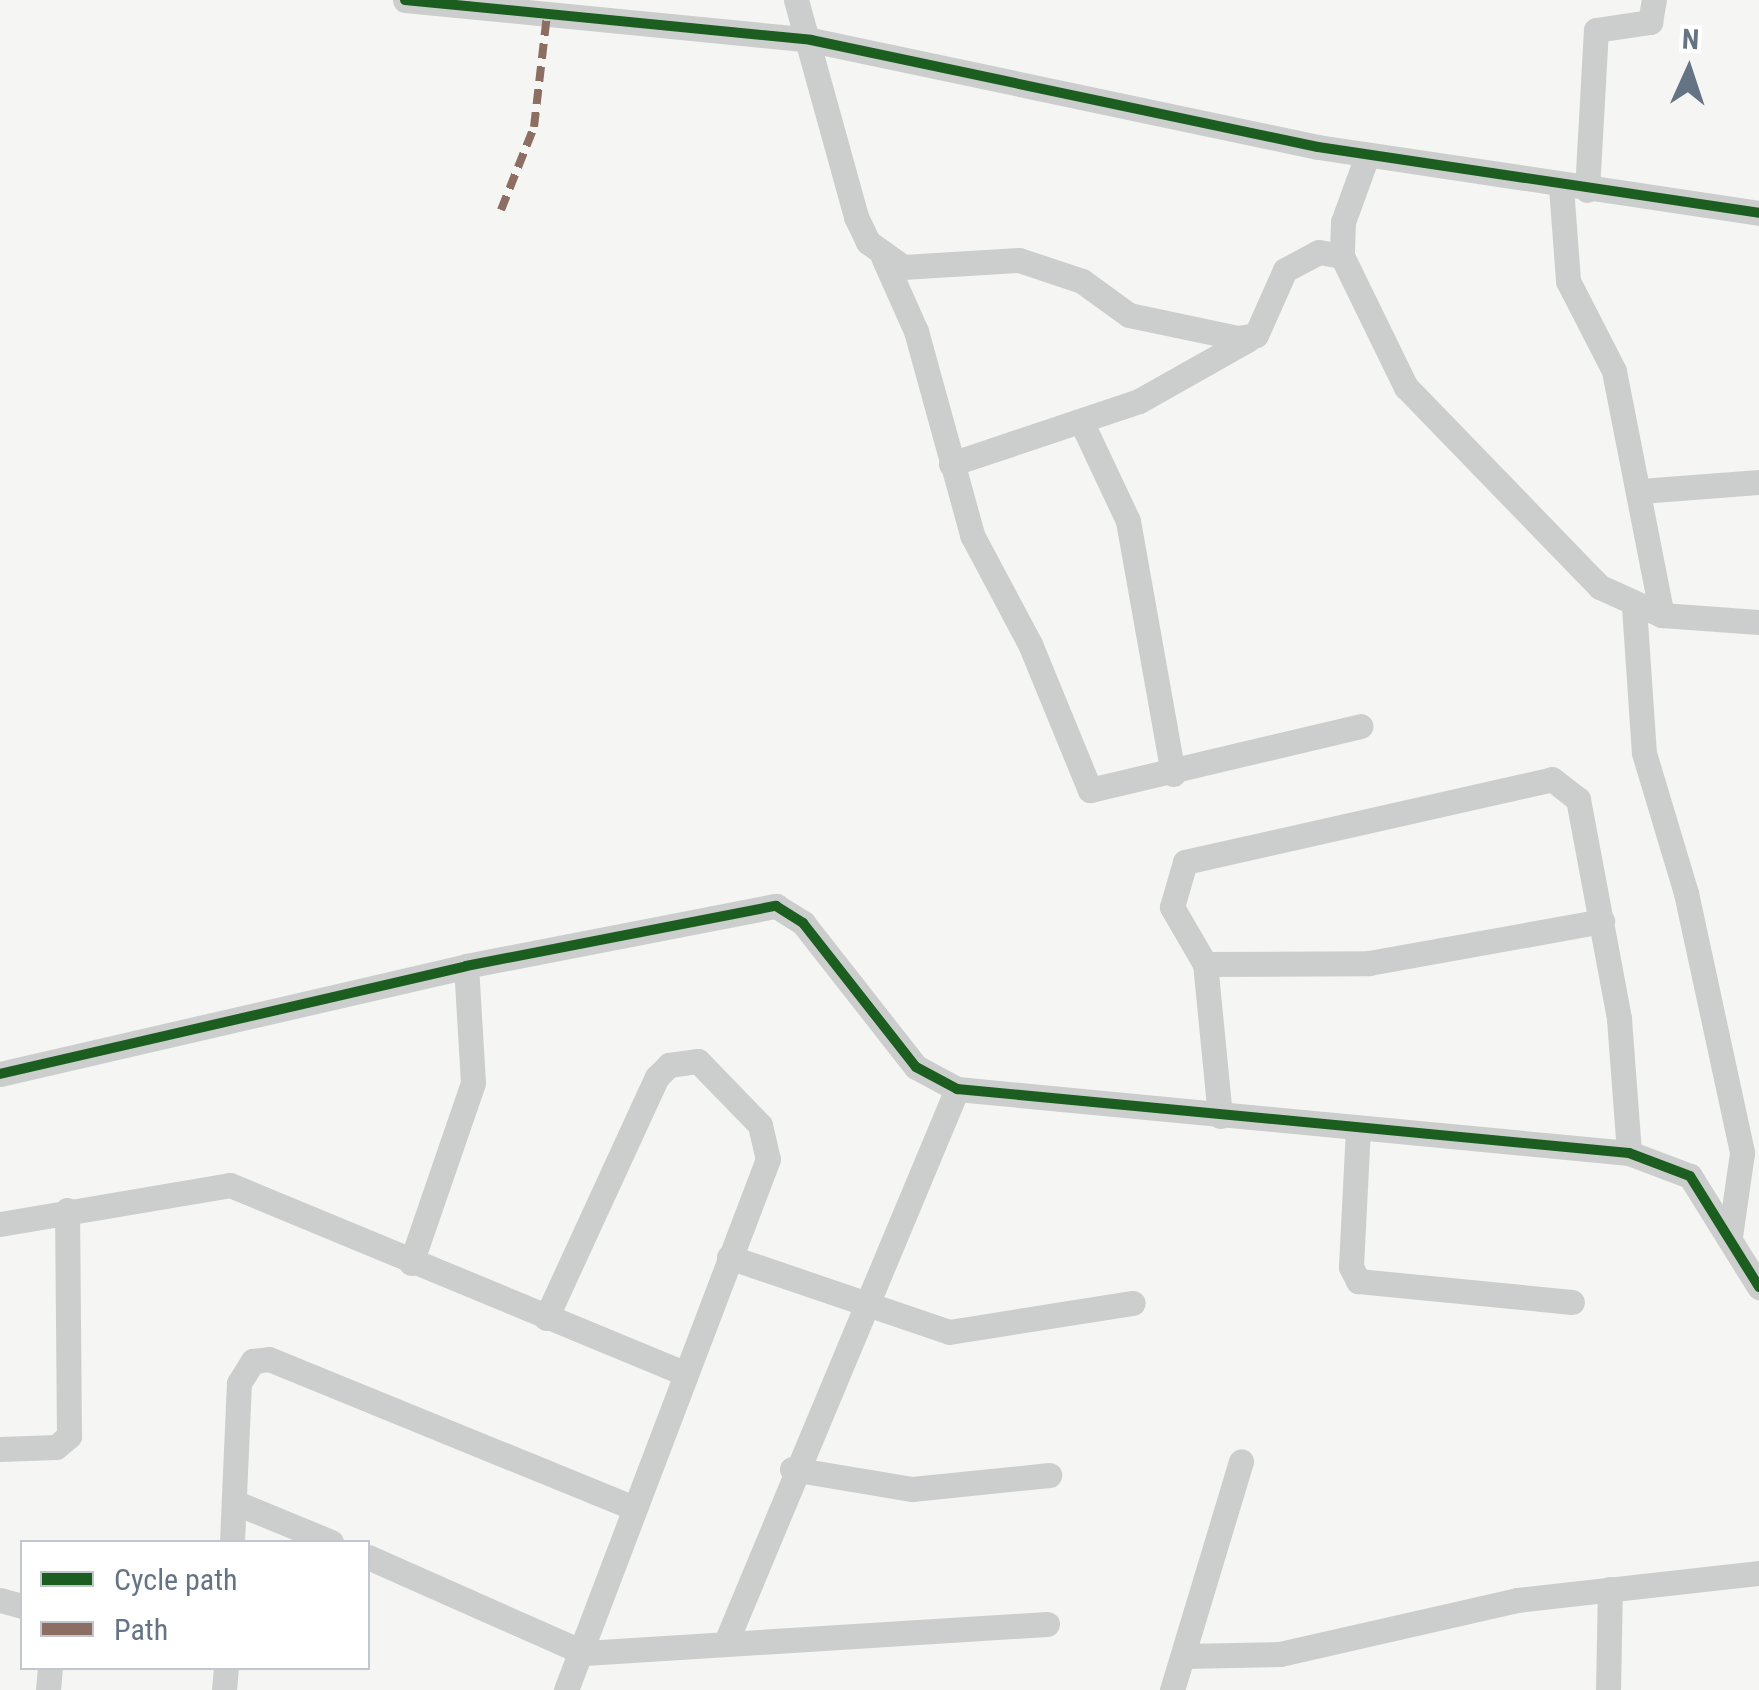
<!DOCTYPE html>
<style>
body{margin:0}
#map{position:relative;width:1759px;height:1690px;overflow:hidden;background:#f5f5f3;font-family:"Roboto Condensed",sans-serif}
div>[style]{position:absolute}
.minor>*{height:25px;margin:-12.5px;padding:0 12.5px;transform-origin:12.5px;border-radius:12.5px;background:#cccece}
.quiet>*{height:8px;margin-top:-4px;transform-origin:0;background:repeating-linear-gradient(90deg,#8d6e63 0 15px,transparent 0 23px)}
.cycleway>*{height:10px;margin:-5px;padding:0 5px;transform-origin:5px;border-radius:5px;background:#1b5e20}
span{translate:-50% -50%;white-space:nowrap;text-align:center;line-height:1.15;-webkit-text-stroke:10px #fff;paint-order:stroke}
.legend{position:absolute;left:20px;top:1540px;width:350px;height:130px;box-sizing:border-box;background:#fff;border:2px solid #c1c7ce;margin:0;padding:12px 18px;list-style:none;font-size:30px;color:#647484}
.legend li{display:flex;align-items:center;gap:20px;height:50px}
.legend b{width:50px;border:2px solid #c1c7ce}
.north{position:absolute;left:1639px;top:20px;width:100px;height:100px;-webkit-text-stroke:8px #fff;paint-order:stroke;rotate:3deg;font-size:28px;font-weight:700;line-height:40px;text-align:center;color:#647484}
.north::after{content:'';display:block;margin:auto;width:35px;height:45px;background:#647484;clip-path:polygon(50% 0,100% 100%,50% 72%,0 100%)}
</style>
<div id="map">
<div class="minor">
<i style="left:405px;top:0;width:408px;rotate:5.6deg"></i>
<i style="left:811px;top:40px;width:518px;rotate:11.92deg"></i>
<i style="left:1318px;top:147px;width:446px;rotate:8.5deg"></i>
<i style="left:796px;top:0;width:225px;rotate:74.5deg"></i>
<i style="left:856px;top:217px;width:28px;rotate:64deg"></i>
<i style="left:868px;top:242px;width:43px;rotate:35.5deg"></i>
<i style="left:903px;top:267px;width:116px;rotate:-3.5deg"></i>
<i style="left:1019px;top:260px;width:66px;rotate:18.4deg"></i>
<i style="left:1082px;top:281px;width:58px;rotate:35.9deg"></i>
<i style="left:1129px;top:315px;width:111px;rotate:11.9deg"></i>
<i style="left:1238px;top:338px;width:18px;rotate:-9deg"></i>
<i style="left:1256px;top:335px;width:71px;rotate:-66deg"></i>
<i style="left:1285px;top:270px;width:38px;rotate:-28deg"></i>
<i style="left:1319px;top:252px;width:23px;rotate:10deg"></i>
<i style="left:1367px;top:156px;width:70px;rotate:110deg"></i>
<i style="left:1343px;top:222px;width:34px;rotate:92deg"></i>
<i style="left:1342px;top:256px;width:146px;rotate:64deg"></i>
<i style="left:1406px;top:387px;width:279px;rotate:45.9deg"></i>
<i style="left:1600px;top:587px;width:68px;rotate:24.3deg"></i>
<i style="left:1561px;top:187px;width:94px;rotate:85.7deg"></i>
<i style="left:1568px;top:281px;width:101px;rotate:62.9deg"></i>
<i style="left:1614px;top:371px;width:249px;rotate:78.9deg"></i>
<i style="left:1662px;top:615px;width:97px;rotate:4.1deg"></i>
<i style="left:1587px;top:190px;width:160px;rotate:-86.8deg"></i>
<i style="left:1596px;top:30px;width:55px;rotate:-8.4deg"></i>
<i style="left:1650px;top:22px;width:22px;rotate:-80deg"></i>
<i style="left:883px;top:257px;width:81px;rotate:66deg"></i>
<i style="left:916px;top:331px;width:212px;rotate:74.6deg"></i>
<i style="left:972px;top:535px;width:123px;rotate:62deg"></i>
<i style="left:1030px;top:644px;width:158px;rotate:67.7deg"></i>
<i style="left:1090px;top:790px;width:278px;rotate:-13.3deg"></i>
<i style="left:1081px;top:421px;width:110px;rotate:64.8deg"></i>
<i style="left:1128px;top:521px;width:257px;rotate:79.9deg"></i>
<i style="left:951px;top:464px;width:198px;rotate:-18.5deg"></i>
<i style="left:1139px;top:401px;width:126px;rotate:-29.4deg"></i>
<i style="left:1641px;top:491px;width:118px;rotate:-4.4deg"></i>
<i style="left:1634px;top:607px;width:146px;rotate:86.1deg"></i>
<i style="left:1644px;top:753px;width:146px;rotate:73.3deg"></i>
<i style="left:1686px;top:893px;width:266px;rotate:77.8deg"></i>
<i style="left:1742px;top:1153px;width:84px;rotate:98.2deg"></i>
<i style="left:1205px;top:964px;width:164px;rotate:-0.3deg"></i>
<i style="left:1369px;top:963px;width:237px;rotate:-10.2deg"></i>
<i style="left:0;top:1074px;width:478px;rotate:-13deg"></i>
<i style="left:466px;top:966px;width:316px;rotate:-11deg"></i>
<i style="left:776px;top:906px;width:32px;rotate:32deg"></i>
<i style="left:803px;top:923px;width:183px;rotate:51.9deg"></i>
<i style="left:916px;top:1067px;width:47px;rotate:28.2deg"></i>
<i style="left:957px;top:1089px;width:675px;rotate:5.44deg"></i>
<i style="left:1629px;top:1153px;width:65px;rotate:20.7deg"></i>
<i style="left:1690px;top:1176px;width:131px;rotate:58.1deg"></i>
<i style="left:1220px;top:1116px;width:153px;rotate:-95.6deg"></i>
<i style="left:1205px;top:964px;width:66px;rotate:-120.1deg"></i>
<i style="left:1172px;top:907px;width:47px;rotate:-73.9deg"></i>
<i style="left:1185px;top:862px;width:376px;rotate:-12.7deg"></i>
<i style="left:1552px;top:779px;width:33px;rotate:38deg"></i>
<i style="left:1578px;top:799px;width:224px;rotate:79.4deg"></i>
<i style="left:1619px;top:1019px;width:134px;rotate:85.7deg"></i>
<i style="left:1358px;top:1128px;width:139px;rotate:92.9deg"></i>
<i style="left:1351px;top:1267px;width:16px;rotate:63deg"></i>
<i style="left:1358px;top:1281px;width:215px;rotate:5.6deg"></i>
<i style="left:0;top:1224px;width:233px;rotate:-9.6deg"></i>
<i style="left:230px;top:1185px;width:488px;rotate:22.5deg"></i>
<i style="left:729px;top:1257px;width:232px;rotate:18.8deg"></i>
<i style="left:949px;top:1332px;width:186px;rotate:-9deg"></i>
<i style="left:411px;top:1263px;width:190px;rotate:-71deg"></i>
<i style="left:473px;top:1083px;width:117px;rotate:-93.4deg"></i>
<i style="left:546px;top:1318px;width:265px;rotate:-65.3deg"></i>
<i style="left:657px;top:1077px;width:17px;rotate:-45deg"></i>
<i style="left:669px;top:1065px;width:29px;rotate:-8deg"></i>
<i style="left:698px;top:1061px;width:89px;rotate:45.9deg"></i>
<i style="left:760px;top:1125px;width:35px;rotate:77deg"></i>
<i style="left:768px;top:1159px;width:568px;rotate:110.83deg"></i>
<i style="left:0;top:1449px;width:56px;rotate:-2deg"></i>
<i style="left:56px;top:1447px;width:17px;rotate:-40deg"></i>
<i style="left:69px;top:1436px;width:226px;rotate:-90.5deg"></i>
<i style="left:792px;top:1469px;width:122px;rotate:9.5deg"></i>
<i style="left:912px;top:1489px;width:138px;rotate:-5.8deg"></i>
<i style="left:234px;top:1502px;width:105px;rotate:22.4deg"></i>
<i style="left:232px;top:1542px;width:159px;rotate:-87.5deg"></i>
<i style="left:239px;top:1383px;width:26px;rotate:-58deg"></i>
<i style="left:253px;top:1361px;width:16px;rotate:-7deg"></i>
<i style="left:269px;top:1359px;width:389px;rotate:22.2deg"></i>
<i style="left:368px;top:1557px;width:237px;rotate:23.9deg"></i>
<i style="left:585px;top:1653px;width:463px;rotate:-3.6deg"></i>
<i style="left:0;top:1600px;width:23px;rotate:15deg"></i>
<i style="left:726px;top:1642px;width:599px;rotate:-67.33deg"></i>
<i style="left:1184px;top:1656px;width:96px;rotate:-1.2deg"></i>
<i style="left:1280px;top:1654px;width:243px;rotate:-12.8deg"></i>
<i style="left:1517px;top:1600px;width:244px;rotate:-6.4deg"></i>
<i style="left:48px;top:1690px;width:22px;rotate:-85deg"></i>
<i style="left:224px;top:1690px;width:22px;rotate:-85deg"></i>
<i style="left:1172px;top:1690px;width:239px;rotate:-73.2deg"></i>
<i style="left:1608px;top:1690px;width:101px;rotate:-88.9deg"></i>
</div>
<div class="quiet">
<i style="left:501px;top:210px;width:89px;rotate:-68.3deg"></i>
<i style="left:534px;top:127px;width:114px;rotate:-83.4deg"></i>
</div>
<div class="cycleway">
<i style="left:405px;top:0;width:408px;rotate:5.6deg"></i>
<i style="left:811px;top:40px;width:518px;rotate:11.92deg"></i>
<i style="left:1318px;top:147px;width:446px;rotate:8.5deg"></i>
<i style="left:0;top:1074px;width:478px;rotate:-13deg"></i>
<i style="left:466px;top:966px;width:316px;rotate:-11deg"></i>
<i style="left:776px;top:906px;width:32px;rotate:32deg"></i>
<i style="left:803px;top:923px;width:183px;rotate:51.9deg"></i>
<i style="left:916px;top:1067px;width:47px;rotate:28.2deg"></i>
<i style="left:957px;top:1089px;width:675px;rotate:5.44deg"></i>
<i style="left:1629px;top:1153px;width:65px;rotate:20.7deg"></i>
<i style="left:1690px;top:1176px;width:131px;rotate:58.1deg"></i>
</div>
<ul class="legend">
<li><b style="height:12px;background:#1b5e20"></b>Cycle path</li>
<li><b style="height:12px;background:#8d6e63"></b>Path</li>
</ul>
<div class="north">N</div>
</div>
